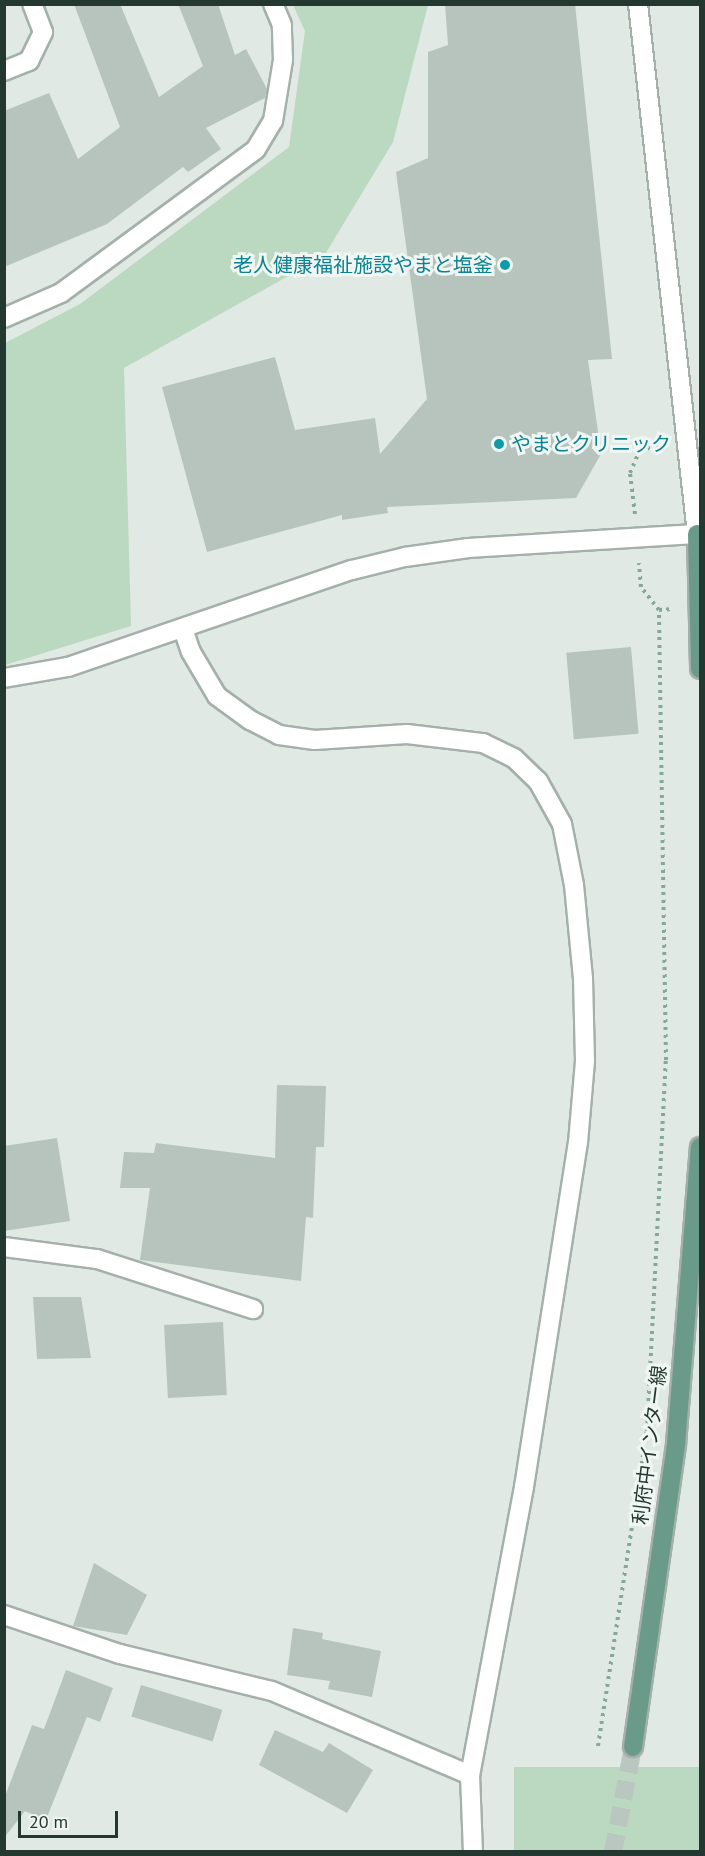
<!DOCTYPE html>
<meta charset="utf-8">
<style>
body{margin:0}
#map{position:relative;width:705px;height:1856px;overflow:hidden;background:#e0e9e4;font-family:"PT Sans","Noto Sans JP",sans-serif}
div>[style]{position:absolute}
.green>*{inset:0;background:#bbd8c0;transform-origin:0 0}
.building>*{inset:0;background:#b6c4bd;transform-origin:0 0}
.major-tunnel>*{height:18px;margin-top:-9px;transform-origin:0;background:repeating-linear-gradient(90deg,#bac6c0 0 18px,transparent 0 27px)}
.path>*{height:4px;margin-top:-2px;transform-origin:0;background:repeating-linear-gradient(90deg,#84a99a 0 3px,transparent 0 7.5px)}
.roads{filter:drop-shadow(2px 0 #a4b0aa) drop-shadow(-2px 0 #a4b0aa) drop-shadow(0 2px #a4b0aa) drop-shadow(0 -2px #a4b0aa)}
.minor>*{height:18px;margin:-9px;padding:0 9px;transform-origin:9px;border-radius:9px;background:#fff}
.major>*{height:18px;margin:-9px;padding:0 9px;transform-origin:9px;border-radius:9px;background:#6a9a89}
.dots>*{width:16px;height:16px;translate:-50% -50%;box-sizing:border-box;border:3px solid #f0f6f3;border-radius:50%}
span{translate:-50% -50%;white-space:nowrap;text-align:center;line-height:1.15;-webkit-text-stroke:6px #f0f6f3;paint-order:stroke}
.culture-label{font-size:20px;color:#0d838f}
.right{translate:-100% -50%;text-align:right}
.left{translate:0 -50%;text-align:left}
.street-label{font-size:20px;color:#233830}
.frame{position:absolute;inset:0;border:6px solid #233830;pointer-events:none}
.scale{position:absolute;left:18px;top:1811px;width:100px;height:27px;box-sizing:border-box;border:3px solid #233830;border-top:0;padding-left:8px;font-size:18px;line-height:21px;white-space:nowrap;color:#233830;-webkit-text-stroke:4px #f0f6f3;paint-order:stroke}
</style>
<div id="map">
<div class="green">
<i style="clip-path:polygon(293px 5px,428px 5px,393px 142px,324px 256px,124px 368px,131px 626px,5px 665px,5px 343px,80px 304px,289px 147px,305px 31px)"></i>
<i style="left:514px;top:1767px;width:186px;height:84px"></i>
</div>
<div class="building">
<i style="clip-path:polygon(74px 4px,120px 4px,159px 97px,203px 66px,178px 4px,218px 4px,235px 55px,246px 49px,267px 89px,265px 98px,206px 128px,221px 149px,188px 172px,183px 167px,107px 224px,4px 267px,4px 111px,49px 93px,78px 159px,120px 127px)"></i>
<i style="clip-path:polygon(445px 4px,575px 4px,612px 359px,588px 360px,601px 454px,576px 498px,387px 507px,388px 513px,342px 520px,342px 515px,207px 552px,162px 387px,275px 357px,295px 430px,375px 418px,380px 454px,427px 399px,396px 172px,428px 158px,428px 52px,448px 45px)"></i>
<i style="left:631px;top:647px;width:87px;height:65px;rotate:85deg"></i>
<i style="clip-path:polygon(277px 1085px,326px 1086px,324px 1147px,316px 1147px,313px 1218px,306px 1217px,301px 1281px,140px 1260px,150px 1188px,120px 1188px,124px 1152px,154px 1153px,156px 1143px,275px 1158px)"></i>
<i style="clip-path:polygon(57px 1138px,70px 1221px,4px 1231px,4px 1146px)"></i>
<i style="clip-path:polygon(33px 1297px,81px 1297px,91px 1358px,37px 1359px)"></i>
<i style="left:223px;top:1322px;width:73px;height:59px;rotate:87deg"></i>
<i style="clip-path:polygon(94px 1563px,147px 1595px,127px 1635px,73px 1626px)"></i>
<i style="clip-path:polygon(293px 1628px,323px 1633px,322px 1639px,381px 1651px,372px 1697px,328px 1689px,330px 1681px,287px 1675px)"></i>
<i style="clip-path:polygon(66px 1670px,113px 1688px,100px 1722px,87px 1717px,46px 1820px,25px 1811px,4px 1838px,4px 1799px,32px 1725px,44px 1729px)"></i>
<i style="left:141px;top:1685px;width:85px;height:33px;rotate:17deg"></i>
<i style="clip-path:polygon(275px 1730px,323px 1752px,329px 1743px,373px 1770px,347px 1813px,259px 1765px)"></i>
</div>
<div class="major-tunnel">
<i style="left:613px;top:1852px;width:107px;rotate:-79.2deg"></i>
</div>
<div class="path">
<i style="left:635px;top:514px;width:41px;rotate:-97deg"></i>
<i style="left:630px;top:473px;width:26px;rotate:-67deg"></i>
<i style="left:640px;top:449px;width:22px;rotate:-5deg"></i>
<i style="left:659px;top:610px;width:14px;rotate:-4deg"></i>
<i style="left:598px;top:1746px;width:319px;rotate:-81.2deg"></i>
<i style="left:647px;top:1431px;width:371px;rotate:-87.1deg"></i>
<i style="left:666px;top:1060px;width:450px;rotate:-90.9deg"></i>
<i style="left:659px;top:610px;width:29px;rotate:-128deg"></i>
<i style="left:641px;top:587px;width:24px;rotate:-95deg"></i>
</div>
<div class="roads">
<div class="minor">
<i style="left:638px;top:4px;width:533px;rotate:83.65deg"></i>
<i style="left:4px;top:71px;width:27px;rotate:-22deg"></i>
<i style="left:29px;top:61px;width:32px;rotate:-64deg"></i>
<i style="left:43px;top:32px;width:30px;rotate:-111deg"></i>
<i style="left:4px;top:318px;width:62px;rotate:-23.7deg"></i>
<i style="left:61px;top:293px;width:242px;rotate:-36.4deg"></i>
<i style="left:256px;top:149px;width:33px;rotate:-59deg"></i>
<i style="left:273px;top:121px;width:62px;rotate:-80.7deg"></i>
<i style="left:283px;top:60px;width:35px;rotate:-92deg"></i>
<i style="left:282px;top:25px;width:23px;rotate:-113deg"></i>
<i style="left:183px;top:629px;width:24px;rotate:71deg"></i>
<i style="left:191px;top:652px;width:51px;rotate:59.4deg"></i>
<i style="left:217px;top:696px;width:41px;rotate:36deg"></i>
<i style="left:250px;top:720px;width:33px;rotate:27deg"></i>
<i style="left:279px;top:735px;width:36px;rotate:8deg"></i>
<i style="left:315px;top:740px;width:92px;rotate:-3.7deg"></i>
<i style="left:407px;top:734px;width:77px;rotate:6.8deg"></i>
<i style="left:483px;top:743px;width:34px;rotate:26deg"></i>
<i style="left:514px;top:758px;width:33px;rotate:44deg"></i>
<i style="left:538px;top:781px;width:49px;rotate:60.8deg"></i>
<i style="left:562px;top:824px;width:62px;rotate:78.9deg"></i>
<i style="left:574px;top:885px;width:94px;rotate:84.5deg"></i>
<i style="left:583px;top:979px;width:82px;rotate:88.6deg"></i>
<i style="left:585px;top:1061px;width:81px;rotate:94.9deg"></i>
<i style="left:578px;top:1142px;width:349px;rotate:98.9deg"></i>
<i style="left:524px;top:1487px;width:293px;rotate:100.6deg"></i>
<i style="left:470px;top:1775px;width:77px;rotate:87.8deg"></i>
<i style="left:4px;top:678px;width:65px;rotate:-9.8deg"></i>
<i style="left:68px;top:667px;width:300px;rotate:-18.9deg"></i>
<i style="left:352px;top:570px;width:55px;rotate:-13.8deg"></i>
<i style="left:405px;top:557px;width:64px;rotate:-8.1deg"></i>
<i style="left:468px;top:548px;width:232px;rotate:-3.5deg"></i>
<i style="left:4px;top:1247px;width:94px;rotate:7.4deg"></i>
<i style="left:97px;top:1259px;width:164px;rotate:17.8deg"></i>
<i style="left:4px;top:1615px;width:122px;rotate:18.6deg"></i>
<i style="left:120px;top:1654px;width:156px;rotate:13.7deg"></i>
<i style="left:272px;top:1691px;width:215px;rotate:23deg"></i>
</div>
<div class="major">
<i style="left:697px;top:534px;width:135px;rotate:88.7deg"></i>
<i style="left:633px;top:1747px;width:306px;rotate:-81.9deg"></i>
<i style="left:676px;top:1444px;width:298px;rotate:-85.4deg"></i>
</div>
</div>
<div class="dots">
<i style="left:505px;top:265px;background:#0f9aa8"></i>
<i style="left:499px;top:444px;background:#0f9aa8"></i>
</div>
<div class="culture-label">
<span class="right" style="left:493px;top:265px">老人健康福祉施設やまと塩釜</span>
<span class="left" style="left:511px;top:444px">やまとクリニック</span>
</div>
<div class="street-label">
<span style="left:650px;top:1445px;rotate:-83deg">利府中インター線</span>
</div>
<div class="frame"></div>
<div class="scale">20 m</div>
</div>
